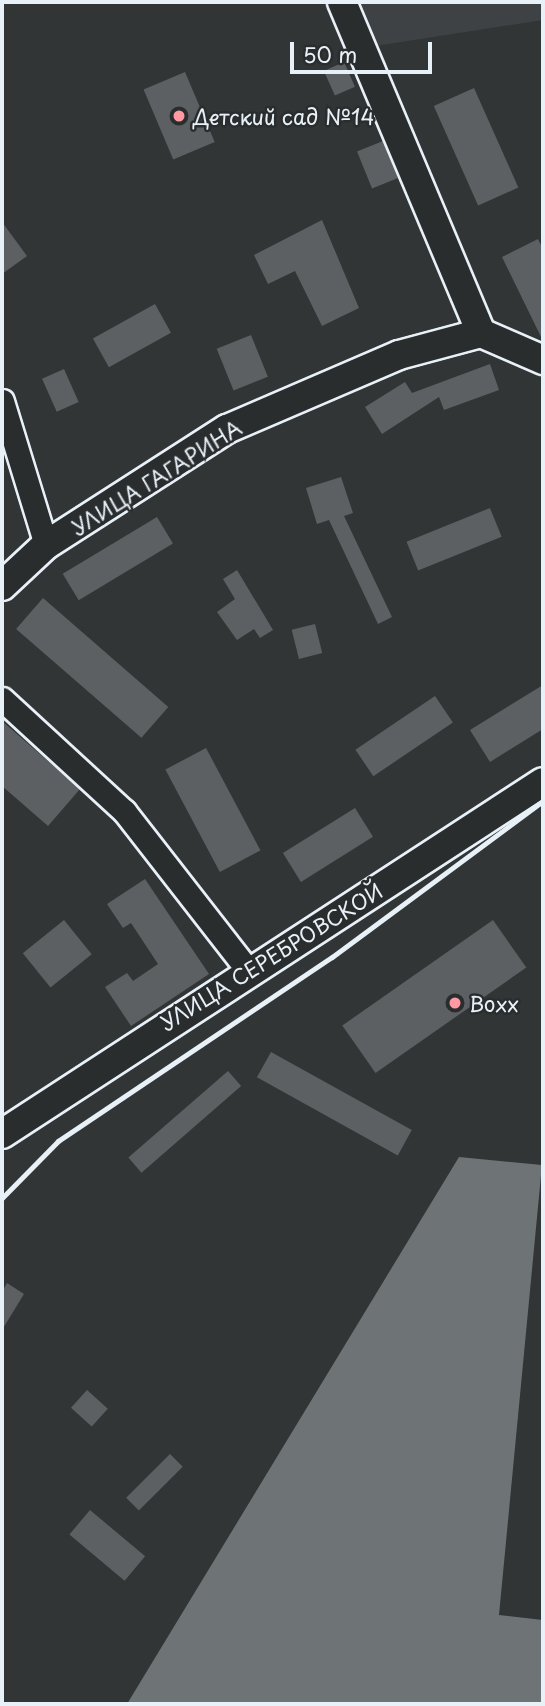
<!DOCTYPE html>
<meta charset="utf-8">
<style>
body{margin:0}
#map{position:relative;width:545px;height:1706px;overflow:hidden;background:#323536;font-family:"Playpen Sans",sans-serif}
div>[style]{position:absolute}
.built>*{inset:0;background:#3f4244}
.water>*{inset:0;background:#6e7376}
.building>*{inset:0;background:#5c6063;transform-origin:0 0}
.roads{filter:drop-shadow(2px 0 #e8f1f8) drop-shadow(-2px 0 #e8f1f8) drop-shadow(0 2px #e8f1f8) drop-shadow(0 -2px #e8f1f8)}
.minor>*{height:23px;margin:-11.5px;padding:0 11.5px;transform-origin:11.5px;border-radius:11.5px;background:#2a2d2e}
.tertiary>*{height:28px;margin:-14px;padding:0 14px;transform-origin:14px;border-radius:14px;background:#2a2d2e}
.rail>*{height:5px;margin:-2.5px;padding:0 2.5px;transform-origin:2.5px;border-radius:2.5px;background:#e8f1f8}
.dots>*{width:19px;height:19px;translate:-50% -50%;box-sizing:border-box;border:4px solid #2a2d2e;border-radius:50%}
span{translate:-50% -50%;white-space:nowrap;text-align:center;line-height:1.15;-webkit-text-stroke:5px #2a2d2e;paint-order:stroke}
.poi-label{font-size:21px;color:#e8f1f8}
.left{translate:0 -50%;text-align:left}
.street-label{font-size:21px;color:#e8f1f8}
.frame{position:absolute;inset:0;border:4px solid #e8f1f8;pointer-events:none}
.scale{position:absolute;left:290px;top:42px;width:142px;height:32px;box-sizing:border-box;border:4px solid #e8f1f8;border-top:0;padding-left:9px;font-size:21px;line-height:24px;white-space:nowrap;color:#e8f1f8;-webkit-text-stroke:5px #2a2d2e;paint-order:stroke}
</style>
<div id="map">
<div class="built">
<i style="clip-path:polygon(351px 2px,543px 2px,543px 20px,369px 47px)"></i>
</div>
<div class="water">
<i style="clip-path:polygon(459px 1157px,542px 1165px,499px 1615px,543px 1620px,543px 1704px,127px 1704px)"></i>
</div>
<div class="building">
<i style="left:344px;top:62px;width:27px;height:22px;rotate:66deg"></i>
<i style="left:185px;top:72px;width:76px;height:45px;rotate:67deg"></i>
<i style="left:474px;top:88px;width:109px;height:44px;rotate:66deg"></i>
<i style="left:383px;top:141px;width:40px;height:28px;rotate:68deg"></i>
<i style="clip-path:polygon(322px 220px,359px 308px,322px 326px,295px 271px,268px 284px,254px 255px)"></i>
<i style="clip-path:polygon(2px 222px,27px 256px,2px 274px)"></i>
<i style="clip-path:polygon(538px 239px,543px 249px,543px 341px,502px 257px)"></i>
<i style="left:155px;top:304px;width:33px;height:71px;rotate:61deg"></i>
<i style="left:251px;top:335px;width:45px;height:37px;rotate:68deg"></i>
<i style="clip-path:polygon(490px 364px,499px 390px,444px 410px,439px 397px,382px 434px,365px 407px,405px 382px,412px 393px)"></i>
<i style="left:64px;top:369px;width:36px;height:24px;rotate:66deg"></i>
<i style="clip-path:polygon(341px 477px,353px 513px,344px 516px,392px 617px,378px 624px,329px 520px,317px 524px,306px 488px)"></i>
<i style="left:490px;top:508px;width:31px;height:90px;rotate:68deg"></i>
<i style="left:157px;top:517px;width:31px;height:110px;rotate:59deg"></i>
<i style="clip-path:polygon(237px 570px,273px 630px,260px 638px,254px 629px,237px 640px,217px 612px,235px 599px,223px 579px)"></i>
<i style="left:43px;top:598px;width:166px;height:41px;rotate:41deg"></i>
<i style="left:315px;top:624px;width:30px;height:24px;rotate:76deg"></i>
<i style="clip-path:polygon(543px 685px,543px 729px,490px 762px,470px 730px)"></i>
<i style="left:435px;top:696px;width:32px;height:96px;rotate:56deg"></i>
<i style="clip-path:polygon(2px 721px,80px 789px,48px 826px,2px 786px)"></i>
<i style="left:206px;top:748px;width:116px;height:46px;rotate:62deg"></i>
<i style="left:355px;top:808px;width:34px;height:85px;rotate:58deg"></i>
<i style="clip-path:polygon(145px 879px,209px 974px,131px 1026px,105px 987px,127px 973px,133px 981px,158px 964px,131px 923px,123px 928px,107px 904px)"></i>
<i style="left:64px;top:920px;width:44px;height:53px;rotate:51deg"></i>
<i style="left:493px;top:920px;width:58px;height:184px;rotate:55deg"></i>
<i style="left:271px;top:1052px;width:161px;height:29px;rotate:29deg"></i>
<i style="left:228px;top:1071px;width:20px;height:132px;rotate:49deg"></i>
<i style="clip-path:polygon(7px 1283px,24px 1294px,2px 1330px,2px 1292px)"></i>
<i style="left:87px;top:1390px;width:28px;height:24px;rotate:42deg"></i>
<i style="left:170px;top:1454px;width:18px;height:62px;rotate:45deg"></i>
<i style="left:90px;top:1510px;width:72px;height:32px;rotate:40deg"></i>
</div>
<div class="roads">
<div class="minor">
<i style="left:2px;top:401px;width:151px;rotate:73deg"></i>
<i style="left:2px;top:699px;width:166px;rotate:42.6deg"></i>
<i style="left:124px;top:811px;width:202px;rotate:52.1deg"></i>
</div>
<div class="tertiary">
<i style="left:342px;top:2px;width:359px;rotate:67.2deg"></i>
<i style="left:481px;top:333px;width:68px;rotate:23.5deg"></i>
<i style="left:2px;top:586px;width:60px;rotate:-43deg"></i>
<i style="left:46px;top:545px;width:215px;rotate:-32.7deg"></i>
<i style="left:227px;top:429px;width:187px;rotate:-23.3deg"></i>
<i style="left:399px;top:355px;width:85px;rotate:-15deg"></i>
<i style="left:2px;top:1134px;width:645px;rotate:-33.05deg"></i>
</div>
</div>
<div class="rail">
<i style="left:2px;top:1198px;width:80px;rotate:-45.5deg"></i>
<i style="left:58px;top:1141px;width:330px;rotate:-33.9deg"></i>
<i style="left:332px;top:957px;width:262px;rotate:-36.5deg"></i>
</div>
<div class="dots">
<i style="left:179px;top:116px;background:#ff9aa2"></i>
<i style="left:455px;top:1003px;background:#ff9aa2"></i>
</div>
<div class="poi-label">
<span class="left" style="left:193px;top:116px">Детский сад №14</span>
<span class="left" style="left:469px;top:1003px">Boxx</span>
</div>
<div class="street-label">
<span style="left:156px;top:477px;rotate:-32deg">УЛИЦА ГАГАРИНА</span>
<span style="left:271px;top:956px;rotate:-32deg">УЛИЦА СЕРЕБРОВСКОЙ</span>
</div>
<div class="frame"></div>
<div class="scale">50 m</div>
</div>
